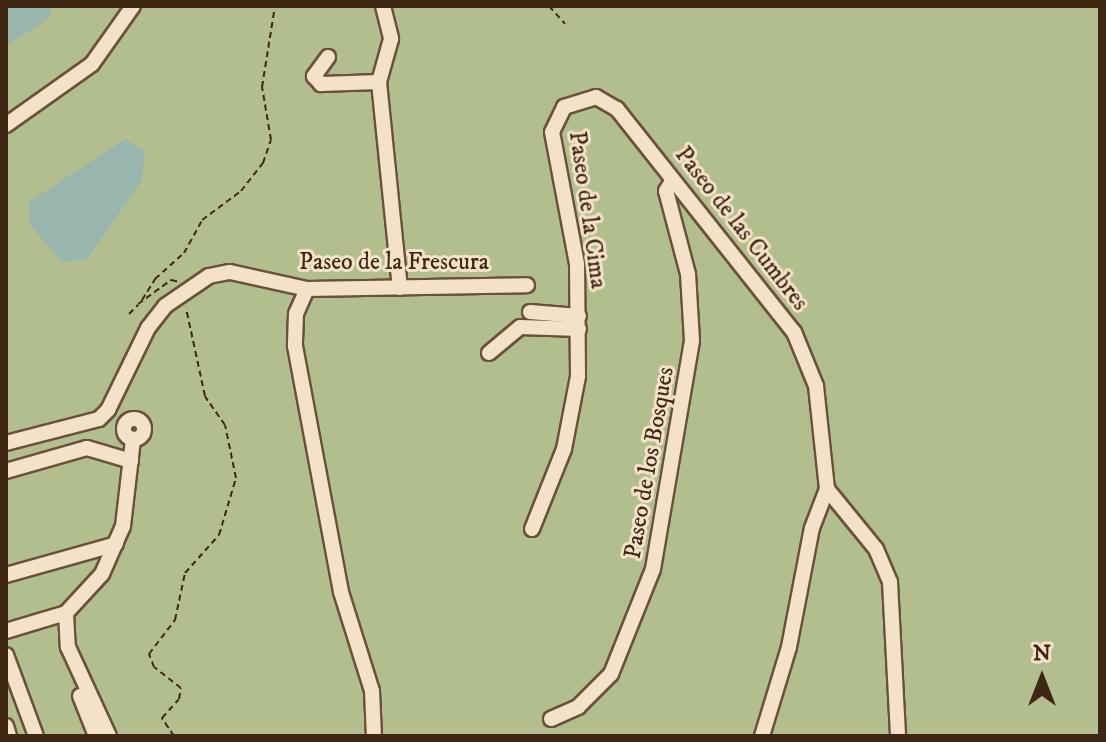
<!DOCTYPE html>
<style>
body{margin:0}
#map{position:relative;width:1106px;height:742px;overflow:hidden;background:#edd3aa;font-family:"IM FELL DW Pica",serif}
div>[style]{position:absolute}
.green>*{inset:0;background:#b2be8d;transform-origin:0 0}
.water>*{inset:0;background:#9ab7af}
.path>*{height:2px;margin-top:-1px;transform-origin:0;background:repeating-linear-gradient(90deg,#3f2714 0 6px,transparent 0 10px)}
.roads{filter:drop-shadow(2px 0 #6a523a) drop-shadow(-2px 0 #6a523a) drop-shadow(0 2px #6a523a) drop-shadow(0 -2px #6a523a)}
.minor>*{height:14px;margin:-7px;padding:0 7px;transform-origin:7px;border-radius:7px;background:#f3e2c8}
.minor>.ring{margin:-7px;padding:0;box-sizing:content-box;background:none;border:14px solid #f3e2c8;border-radius:50%}
span{translate:-50% -50%;white-space:nowrap;text-align:center;line-height:1.15;-webkit-text-stroke:6px #f3e2c8;paint-order:stroke}
.street-label{font-size:24px;color:#3f2714}
.frame{position:absolute;inset:0;border:8px solid #3f2714;pointer-events:none}
.north{position:absolute;left:1002px;top:638px;width:80px;height:80px;-webkit-text-stroke:6px #f3e2c8;paint-order:stroke;rotate:0deg;font-size:22px;font-weight:700;line-height:32px;text-align:center;color:#3f2714}
.north::after{content:'';display:block;margin:auto;width:28px;height:36px;background:#3f2714;clip-path:polygon(50% 0,100% 100%,50% 72%,0 100%)}
</style>
<div id="map">
<div class="green">
<i style="left:6px;top:6px;width:1094px;height:730px"></i>
</div>
<div class="water">
<i style="clip-path:polygon(6px 6px,52px 6px,50px 18px,6px 46px)"></i>
<i style="clip-path:polygon(125px 139px,145px 151px,142px 180px,87px 259px,62px 262px,30px 225px,29px 202px)"></i>
</div>
<div class="path">
<i style="left:549px;top:6px;width:24px;rotate:48deg"></i>
<i style="left:142px;top:300px;width:25px;rotate:-58deg"></i>
<i style="left:155px;top:279px;width:39px;rotate:-42deg"></i>
<i style="left:184px;top:253px;width:38px;rotate:-61deg"></i>
<i style="left:202px;top:220px;width:49px;rotate:-36.6deg"></i>
<i style="left:241px;top:191px;width:36px;rotate:-52deg"></i>
<i style="left:263px;top:163px;width:24px;rotate:-71deg"></i>
<i style="left:271px;top:140px;width:54px;rotate:-99.6deg"></i>
<i style="left:262px;top:87px;width:82px;rotate:-80.9deg"></i>
<i style="left:138px;top:304px;width:41px;rotate:-36deg"></i>
<i style="left:171px;top:280px;width:9px;rotate:13deg"></i>
<i style="left:129px;top:314px;width:13px;rotate:-45deg"></i>
<i style="left:174px;top:736px;width:22px;rotate:-124deg"></i>
<i style="left:162px;top:718px;width:25px;rotate:-48deg"></i>
<i style="left:179px;top:699px;width:11px;rotate:-80deg"></i>
<i style="left:181px;top:688px;width:34px;rotate:-142deg"></i>
<i style="left:154px;top:667px;width:14px;rotate:-111deg"></i>
<i style="left:149px;top:654px;width:43px;rotate:-52.6deg"></i>
<i style="left:175px;top:620px;width:48px;rotate:-78deg"></i>
<i style="left:185px;top:573px;width:51px;rotate:-48.2deg"></i>
<i style="left:219px;top:535px;width:59px;rotate:-73.4deg"></i>
<i style="left:236px;top:478px;width:54px;rotate:-101.7deg"></i>
<i style="left:225px;top:425px;width:35px;rotate:-125deg"></i>
<i style="left:205px;top:396px;width:90px;rotate:-102.2deg"></i>
</div>
<div class="roads">
<div class="minor">
<i style="left:383px;top:6px;width:34px;rotate:76deg"></i>
<i style="left:391px;top:39px;width:45px;rotate:105.6deg"></i>
<i style="left:379px;top:82px;width:207px;rotate:84.2deg"></i>
<i style="left:328px;top:57px;width:24px;rotate:126deg"></i>
<i style="left:314px;top:76px;width:11px;rotate:49deg"></i>
<i style="left:321px;top:84px;width:58px;rotate:-2deg"></i>
<i style="left:6px;top:125px;width:105px;rotate:-35.3deg"></i>
<i style="left:92px;top:64px;width:71px;rotate:-54.7deg"></i>
<i style="left:307px;top:289px;width:27px;rotate:114deg"></i>
<i style="left:296px;top:314px;width:32px;rotate:92deg"></i>
<i style="left:295px;top:346px;width:250px;rotate:79.4deg"></i>
<i style="left:341px;top:592px;width:104px;rotate:72.6deg"></i>
<i style="left:372px;top:691px;width:45px;rotate:87.5deg"></i>
<i style="left:530px;top:312px;width:49px;rotate:4.7deg"></i>
<i style="left:489px;top:353px;width:40px;rotate:-40deg"></i>
<i style="left:520px;top:327px;width:59px;rotate:1.9deg"></i>
<i class="ring" style="left:124px;top:419px;width:6px;height:6px"></i>
<i style="left:6px;top:443px;width:96px;rotate:-14.5deg"></i>
<i style="left:99px;top:419px;width:13px;rotate:-45deg"></i>
<i style="left:108px;top:410px;width:91px;rotate:-64deg"></i>
<i style="left:148px;top:328px;width:28px;rotate:-52deg"></i>
<i style="left:165px;top:306px;width:53px;rotate:-34.3deg"></i>
<i style="left:209px;top:276px;width:21px;rotate:-11deg"></i>
<i style="left:230px;top:272px;width:79px;rotate:12.4deg"></i>
<i style="left:307px;top:289px;width:220px;rotate:-1deg"></i>
<i style="left:6px;top:471px;width:84px;rotate:-15.9deg"></i>
<i style="left:87px;top:448px;width:46px;rotate:16.5deg"></i>
<i style="left:532px;top:529px;width:86px;rotate:-68.2deg"></i>
<i style="left:564px;top:449px;width:74px;rotate:-79.1deg"></i>
<i style="left:578px;top:376px;width:112px;rotate:-90.5deg"></i>
<i style="left:577px;top:264px;width:134px;rotate:-100.7deg"></i>
<i style="left:552px;top:132px;width:28px;rotate:-64deg"></i>
<i style="left:564px;top:107px;width:34px;rotate:-17deg"></i>
<i style="left:596px;top:97px;width:24px;rotate:30deg"></i>
<i style="left:617px;top:109px;width:285px;rotate:51.6deg"></i>
<i style="left:794px;top:332px;width:58px;rotate:67.8deg"></i>
<i style="left:816px;top:386px;width:104px;rotate:83.9deg"></i>
<i style="left:827px;top:489px;width:77px;rotate:50.8deg"></i>
<i style="left:876px;top:549px;width:36px;rotate:67deg"></i>
<i style="left:890px;top:582px;width:154px;rotate:87deg"></i>
<i style="left:6px;top:575px;width:114px;rotate:-15.7deg"></i>
<i style="left:66px;top:613px;width:34px;rotate:87deg"></i>
<i style="left:68px;top:647px;width:98px;rotate:65.3deg"></i>
<i style="left:6px;top:631px;width:63px;rotate:-16.7deg"></i>
<i style="left:66px;top:613px;width:53px;rotate:-47.3deg"></i>
<i style="left:102px;top:574px;width:52px;rotate:-66.4deg"></i>
<i style="left:123px;top:526px;width:88px;rotate:-83.4deg"></i>
<i style="left:6px;top:655px;width:86px;rotate:69.7deg"></i>
<i style="left:80px;top:696px;width:43px;rotate:68.2deg"></i>
<i style="left:551px;top:719px;width:30px;rotate:-24deg"></i>
<i style="left:578px;top:707px;width:47px;rotate:-45deg"></i>
<i style="left:611px;top:674px;width:113px;rotate:-68.2deg"></i>
<i style="left:653px;top:569px;width:231px;rotate:-80.3deg"></i>
<i style="left:692px;top:341px;width:67px;rotate:-93.4deg"></i>
<i style="left:688px;top:274px;width:86px;rotate:-104.8deg"></i>
<i style="left:666px;top:191px;width:13px;rotate:-58deg"></i>
<i style="left:6px;top:726px;width:10px;rotate:73deg"></i>
<i style="left:762px;top:736px;width:93px;rotate:-73.1deg"></i>
<i style="left:789px;top:647px;width:121px;rotate:-79.1deg"></i>
<i style="left:812px;top:528px;width:42px;rotate:-69deg"></i>
</div>
</div>
<div class="street-label">
<span style="left:587px;top:210px;rotate:82deg">Paseo de la Cima</span>
<span style="left:741px;top:229px;rotate:52deg">Paseo de las Cumbres</span>
<span style="left:394px;top:263px">Paseo de la Frescura</span>
<span style="left:650px;top:463px;rotate:-80deg">Paseo de los Bosques</span>
</div>
<div class="frame"></div>
<div class="north">N</div>
</div>
